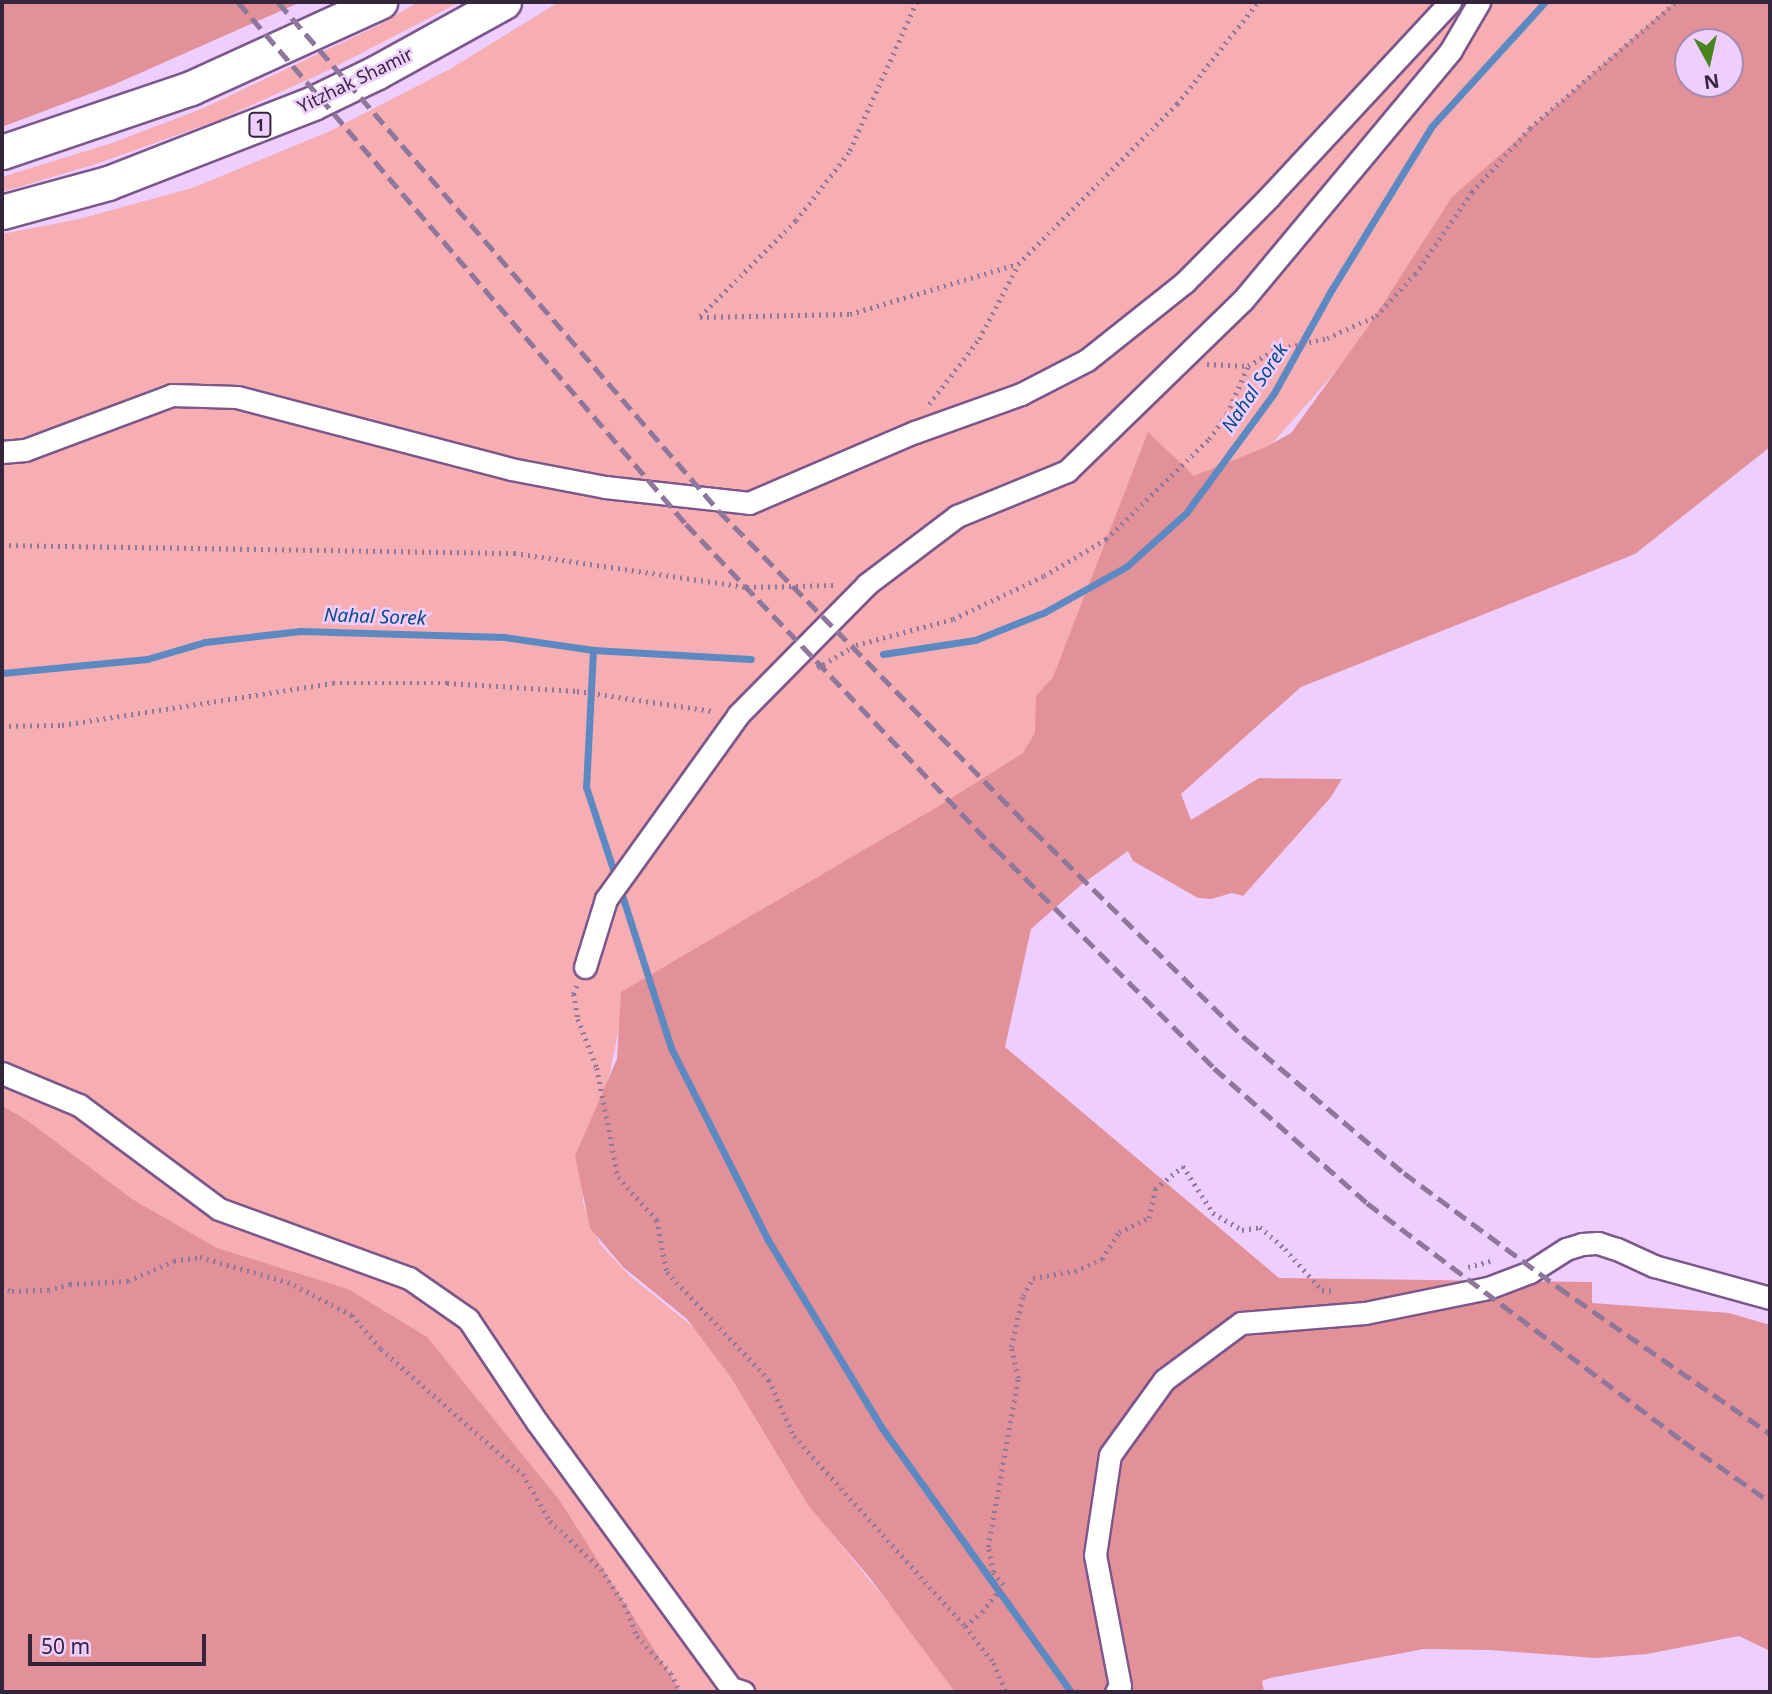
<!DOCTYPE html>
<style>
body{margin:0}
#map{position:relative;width:1772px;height:1694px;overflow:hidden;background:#eecefe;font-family:"Noto Sans",sans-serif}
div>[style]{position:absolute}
.green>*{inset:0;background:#f7aeb3}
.forest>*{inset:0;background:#e39198}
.stream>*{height:7px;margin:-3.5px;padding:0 3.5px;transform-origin:3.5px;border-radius:3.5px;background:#5c89c2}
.path>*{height:4.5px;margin-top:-2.25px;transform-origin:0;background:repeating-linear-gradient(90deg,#90789c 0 2px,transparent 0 7px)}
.roads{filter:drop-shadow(2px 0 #7b578c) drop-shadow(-2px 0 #7b578c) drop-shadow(0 2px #7b578c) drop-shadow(0 -2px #7b578c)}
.minor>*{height:21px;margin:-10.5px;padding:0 10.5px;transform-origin:10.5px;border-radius:10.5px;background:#fff}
.trunk>*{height:33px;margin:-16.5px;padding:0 16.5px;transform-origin:16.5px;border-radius:16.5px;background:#fff}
.rail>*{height:5px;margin-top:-2.5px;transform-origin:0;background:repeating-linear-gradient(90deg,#8e779a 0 14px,transparent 0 21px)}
span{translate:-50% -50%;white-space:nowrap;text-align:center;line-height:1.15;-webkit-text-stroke:5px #eecefe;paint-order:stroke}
.shield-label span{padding:2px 5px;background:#eecefe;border:2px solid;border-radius:5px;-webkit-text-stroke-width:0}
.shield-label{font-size:16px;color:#34253c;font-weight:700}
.street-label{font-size:18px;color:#34253c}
.water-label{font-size:19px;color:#06498e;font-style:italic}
.frame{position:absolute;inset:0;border:4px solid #34253c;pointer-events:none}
.north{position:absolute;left:1674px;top:28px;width:70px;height:70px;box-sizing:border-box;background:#eecefe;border:2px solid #a48ab0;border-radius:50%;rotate:172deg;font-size:19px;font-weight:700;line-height:28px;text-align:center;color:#34253c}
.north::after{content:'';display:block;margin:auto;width:24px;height:32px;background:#4b841e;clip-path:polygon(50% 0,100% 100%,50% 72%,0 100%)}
.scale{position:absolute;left:28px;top:1634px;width:178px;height:32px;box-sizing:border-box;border:4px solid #34253c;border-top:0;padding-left:9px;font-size:21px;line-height:24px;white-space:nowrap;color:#34253c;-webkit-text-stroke:5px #eecefe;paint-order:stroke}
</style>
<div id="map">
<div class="green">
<i style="clip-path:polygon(418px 2px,460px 2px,327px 71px,219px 120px,96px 164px,2px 192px,2px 177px,112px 143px,204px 108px,379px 25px)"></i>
<i style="clip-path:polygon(559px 2px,1684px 2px,1466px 210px,1329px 379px,1256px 462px,1043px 744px,623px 1008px,605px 1098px,583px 1173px,583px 1203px,600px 1244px,630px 1276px,692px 1326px,727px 1365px,813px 1510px,960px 1692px,645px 1692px,2px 1132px,2px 234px,79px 219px,192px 188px,328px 132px,450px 69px)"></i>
</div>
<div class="forest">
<i style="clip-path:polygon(2px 2px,301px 2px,113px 85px,2px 127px)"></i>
<i style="clip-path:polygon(evenodd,1674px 2px,1770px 2px,1770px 447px,1635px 554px,1301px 687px,1181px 794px,1191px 820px,1259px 778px,1342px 779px,1331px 797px,1243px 896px,1232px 893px,1211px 899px,1198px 898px,1133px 861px,1128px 851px,1081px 885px,1031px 929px,1005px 1047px,1279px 1278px,1592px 1282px,1592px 1303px,1729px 1313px,1770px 1325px,1770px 1651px,1739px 1636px,1647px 1654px,1596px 1658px,1490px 1650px,1424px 1649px,1270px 1678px,1262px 1681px,1264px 1692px,955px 1692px,869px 1577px,808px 1505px,730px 1376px,687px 1319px,623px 1267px,590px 1228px,575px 1156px,617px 1059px,621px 992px,939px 806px,1023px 753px,1035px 733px,1036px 696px,1053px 677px,1148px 432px,1194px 476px,1266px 447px,1291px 433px,1368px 327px,1452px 197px,1674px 2px,1688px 42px,1730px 42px,1730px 84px,1688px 84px,1688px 42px)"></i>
<i style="clip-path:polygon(2px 1106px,28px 1121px,132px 1199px,217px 1248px,348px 1289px,427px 1337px,560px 1501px,681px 1692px,2px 1692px)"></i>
</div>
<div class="stream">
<i style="left:593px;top:650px;width:137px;rotate:92.9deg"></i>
<i style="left:586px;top:787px;width:96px;rotate:71.8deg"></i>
<i style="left:883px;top:654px;width:93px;rotate:-8.7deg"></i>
<i style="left:975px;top:640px;width:75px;rotate:-21.8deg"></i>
<i style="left:1045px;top:612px;width:93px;rotate:-29.1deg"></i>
<i style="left:1126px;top:567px;width:81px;rotate:-42deg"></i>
<i style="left:1186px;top:513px;width:149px;rotate:-53.7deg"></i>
<i style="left:1274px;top:393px;width:119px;rotate:-60.9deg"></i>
<i style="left:1332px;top:289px;width:191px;rotate:-58.5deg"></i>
<i style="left:1432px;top:126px;width:168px;rotate:-47.7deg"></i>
<i style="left:2px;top:673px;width:146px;rotate:-5.5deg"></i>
<i style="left:147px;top:659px;width:60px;rotate:-16.3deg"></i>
<i style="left:205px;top:642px;width:96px;rotate:-6.6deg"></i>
<i style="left:300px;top:631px;width:204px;rotate:1.7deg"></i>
<i style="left:504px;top:637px;width:90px;rotate:8.3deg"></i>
<i style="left:593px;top:650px;width:158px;rotate:3.3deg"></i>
<i style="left:620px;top:889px;width:167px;rotate:72.2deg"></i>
<i style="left:671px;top:1048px;width:215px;rotate:63.2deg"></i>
<i style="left:768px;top:1240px;width:220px;rotate:58.8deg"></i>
<i style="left:882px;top:1428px;width:325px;rotate:54.4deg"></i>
</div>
<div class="path">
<i style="left:917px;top:2px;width:166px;rotate:114.2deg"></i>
<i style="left:849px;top:153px;width:86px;rotate:127.9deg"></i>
<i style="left:796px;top:221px;width:136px;rotate:135deg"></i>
<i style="left:700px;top:317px;width:150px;rotate:-1.1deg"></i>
<i style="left:850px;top:314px;width:175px;rotate:-16.6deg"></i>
<i style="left:1018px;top:264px;width:226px;rotate:-45.2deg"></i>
<i style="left:1177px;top:104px;width:130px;rotate:-51.5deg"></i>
<i style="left:1207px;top:364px;width:41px;rotate:2.8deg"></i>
<i style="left:929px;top:404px;width:82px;rotate:-52.4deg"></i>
<i style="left:979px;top:339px;width:84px;rotate:-62.2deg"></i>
<i style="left:2px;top:545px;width:512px;rotate:0.9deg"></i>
<i style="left:514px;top:553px;width:235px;rotate:8.3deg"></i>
<i style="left:747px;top:587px;width:87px;rotate:-1.3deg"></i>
<i style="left:817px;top:668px;width:45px;rotate:-30.5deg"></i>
<i style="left:856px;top:645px;width:100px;rotate:-15deg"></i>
<i style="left:953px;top:619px;width:101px;rotate:-25.3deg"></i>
<i style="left:1044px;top:576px;width:72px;rotate:-30.8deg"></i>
<i style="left:1106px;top:539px;width:144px;rotate:-44.2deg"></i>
<i style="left:1209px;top:439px;width:31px;rotate:-54deg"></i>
<i style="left:1227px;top:414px;width:52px;rotate:-66.4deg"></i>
<i style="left:1248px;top:366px;width:31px;rotate:-31deg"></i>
<i style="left:1275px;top:350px;width:53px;rotate:-13deg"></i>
<i style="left:1327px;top:338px;width:54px;rotate:-24.2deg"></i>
<i style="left:1376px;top:316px;width:57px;rotate:-47.1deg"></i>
<i style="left:1415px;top:274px;width:100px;rotate:-55.2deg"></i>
<i style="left:1472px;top:192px;width:86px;rotate:-47.8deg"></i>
<i style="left:1530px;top:128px;width:193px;rotate:-40.8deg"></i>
<i style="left:2px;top:726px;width:60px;rotate:-1deg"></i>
<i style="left:62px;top:725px;width:274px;rotate:-8.8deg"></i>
<i style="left:333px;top:683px;width:114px"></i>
<i style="left:447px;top:683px;width:130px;rotate:3.5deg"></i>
<i style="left:577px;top:691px;width:137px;rotate:8.4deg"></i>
<i style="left:577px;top:986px;width:9px;rotate:111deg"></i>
<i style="left:574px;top:994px;width:25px;rotate:81deg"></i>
<i style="left:578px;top:1019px;width:53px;rotate:68.8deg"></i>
<i style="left:597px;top:1068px;width:111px;rotate:79.1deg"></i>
<i style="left:618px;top:1177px;width:58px;rotate:47.8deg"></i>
<i style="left:657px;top:1220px;width:53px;rotate:79.1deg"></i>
<i style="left:667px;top:1272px;width:149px;rotate:46.6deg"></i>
<i style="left:769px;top:1380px;width:61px;rotate:65.9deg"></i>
<i style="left:794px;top:1436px;width:256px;rotate:48deg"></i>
<i style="left:965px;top:1626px;width:47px;rotate:51.9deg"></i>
<i style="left:994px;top:1663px;width:31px;rotate:68deg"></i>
<i style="left:1468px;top:1267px;width:23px;rotate:-15deg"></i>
<i style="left:2px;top:1286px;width:11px;rotate:27deg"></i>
<i style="left:12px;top:1291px;width:36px;rotate:-2deg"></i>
<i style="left:48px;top:1290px;width:23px;rotate:-15deg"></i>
<i style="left:70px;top:1284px;width:58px;rotate:-3deg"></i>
<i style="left:128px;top:1281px;width:50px;rotate:-23.5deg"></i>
<i style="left:174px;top:1261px;width:26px;rotate:-9deg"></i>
<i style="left:200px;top:1257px;width:91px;rotate:15.9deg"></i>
<i style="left:288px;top:1282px;width:72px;rotate:27.3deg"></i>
<i style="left:352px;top:1315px;width:45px;rotate:49.5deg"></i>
<i style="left:381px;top:1349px;width:189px;rotate:41.4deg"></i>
<i style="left:523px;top:1474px;width:54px;rotate:60.1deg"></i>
<i style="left:550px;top:1521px;width:70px;rotate:43.3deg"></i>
<i style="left:601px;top:1569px;width:43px;rotate:56.3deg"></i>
<i style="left:625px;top:1605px;width:33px;rotate:69deg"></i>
<i style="left:637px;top:1636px;width:50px;rotate:47.4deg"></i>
<i style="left:671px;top:1673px;width:21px;rotate:65deg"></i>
<i style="left:965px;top:1626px;width:22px;rotate:-39deg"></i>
<i style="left:982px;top:1612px;width:34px;rotate:-52deg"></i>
<i style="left:1003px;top:1585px;width:16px;rotate:-128deg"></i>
<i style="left:993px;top:1572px;width:25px;rotate:-101deg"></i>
<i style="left:988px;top:1547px;width:172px;rotate:-79.9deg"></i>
<i style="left:1018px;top:1378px;width:32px;rotate:-103deg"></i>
<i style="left:1011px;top:1347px;width:52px;rotate:-76.8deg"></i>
<i style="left:1023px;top:1296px;width:21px;rotate:-61deg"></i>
<i style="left:1033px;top:1278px;width:43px;rotate:-9.5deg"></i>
<i style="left:1075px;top:1271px;width:30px;rotate:-24deg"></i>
<i style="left:1102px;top:1259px;width:32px;rotate:-58deg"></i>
<i style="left:1119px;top:1232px;width:33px;rotate:-25deg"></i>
<i style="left:1149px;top:1218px;width:30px;rotate:-78deg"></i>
<i style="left:1155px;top:1189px;width:36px;rotate:-39deg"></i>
<i style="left:1183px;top:1166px;width:56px;rotate:57.4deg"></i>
<i style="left:1213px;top:1213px;width:34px;rotate:30deg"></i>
<i style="left:1242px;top:1230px;width:18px;rotate:-9deg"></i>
<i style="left:1260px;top:1227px;width:33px;rotate:41deg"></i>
<i style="left:1285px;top:1249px;width:55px;rotate:47.9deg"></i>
<i style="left:1322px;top:1290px;width:14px;rotate:4deg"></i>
</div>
<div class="roads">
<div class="minor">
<i style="left:2px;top:452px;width:23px;rotate:-5deg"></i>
<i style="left:25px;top:450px;width:157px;rotate:-20.5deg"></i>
<i style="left:172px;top:395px;width:65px;rotate:1.8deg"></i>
<i style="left:237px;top:397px;width:283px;rotate:14.7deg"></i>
<i style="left:511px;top:469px;width:96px;rotate:10.8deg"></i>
<i style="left:605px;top:487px;width:145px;rotate:6.3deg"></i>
<i style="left:749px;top:503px;width:181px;rotate:-23.2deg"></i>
<i style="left:915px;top:432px;width:113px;rotate:-19.7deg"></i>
<i style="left:1021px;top:394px;width:74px;rotate:-27.3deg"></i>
<i style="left:1087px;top:360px;width:125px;rotate:-38.5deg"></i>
<i style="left:1185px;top:282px;width:120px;rotate:-45.3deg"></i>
<i style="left:1269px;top:197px;width:266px;rotate:-47.1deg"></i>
<i style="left:585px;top:967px;width:71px;rotate:-72.8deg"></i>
<i style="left:606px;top:899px;width:226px;rotate:-54.3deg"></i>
<i style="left:738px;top:715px;width:184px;rotate:-45.4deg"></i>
<i style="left:867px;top:584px;width:113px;rotate:-37.1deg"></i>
<i style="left:957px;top:516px;width:119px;rotate:-22.2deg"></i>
<i style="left:1067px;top:471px;width:245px;rotate:-44.2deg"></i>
<i style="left:1243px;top:300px;width:325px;rotate:-50.2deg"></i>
<i style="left:1451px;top:50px;width:56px;rotate:-59.7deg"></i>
<i style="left:2px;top:1073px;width:83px;rotate:22.6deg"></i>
<i style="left:79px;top:1105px;width:174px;rotate:36.6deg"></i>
<i style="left:219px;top:1209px;width:202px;rotate:20deg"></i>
<i style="left:409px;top:1278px;width:72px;rotate:34.8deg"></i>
<i style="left:468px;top:1319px;width:124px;rotate:56.2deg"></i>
<i style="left:537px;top:1422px;width:329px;rotate:53.9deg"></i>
<i style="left:731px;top:1688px;width:13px;rotate:18deg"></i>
<i style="left:1116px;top:1692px;width:7px;rotate:-56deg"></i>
<i style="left:1120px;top:1686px;width:133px;rotate:-100.8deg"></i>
<i style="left:1095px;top:1555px;width:101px;rotate:-81.5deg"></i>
<i style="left:1110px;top:1455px;width:92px;rotate:-54.2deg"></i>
<i style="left:1164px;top:1380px;width:96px;rotate:-36.5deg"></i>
<i style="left:1241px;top:1323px;width:124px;rotate:-4.6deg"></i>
<i style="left:1365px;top:1313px;width:126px;rotate:-11.5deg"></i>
<i style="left:1488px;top:1288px;width:45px;rotate:-20.9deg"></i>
<i style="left:1530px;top:1272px;width:43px;rotate:-32.6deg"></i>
<i style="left:1566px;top:1249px;width:17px;rotate:-17deg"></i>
<i style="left:1582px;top:1244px;width:16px;rotate:-4deg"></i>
<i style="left:1598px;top:1243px;width:20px;rotate:18deg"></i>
<i style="left:1617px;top:1249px;width:41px;rotate:24.7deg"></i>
<i style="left:1654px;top:1266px;width:120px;rotate:15.4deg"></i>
</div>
<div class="trunk">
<i style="left:2px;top:152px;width:200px;rotate:-18.7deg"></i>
<i style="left:191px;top:88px;width:208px;rotate:-24.5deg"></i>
<i style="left:2px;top:212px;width:110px;rotate:-15.3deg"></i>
<i style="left:108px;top:183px;width:220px;rotate:-21.3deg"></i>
<i style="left:313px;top:103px;width:71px;rotate:-25.8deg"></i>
<i style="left:377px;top:72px;width:145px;rotate:-28.9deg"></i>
</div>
</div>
<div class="rail">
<i style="left:238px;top:2px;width:688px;rotate:49.36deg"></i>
<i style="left:686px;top:524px;width:448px;rotate:46.4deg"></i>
<i style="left:995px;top:848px;width:310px;rotate:45.1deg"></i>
<i style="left:1214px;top:1068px;width:204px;rotate:41.4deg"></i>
<i style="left:1367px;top:1203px;width:396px;rotate:37deg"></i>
<i style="left:1683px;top:1441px;width:106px;rotate:35deg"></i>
<i style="left:278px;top:2px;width:673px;rotate:49.09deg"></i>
<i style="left:719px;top:511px;width:448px;rotate:45.5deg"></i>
<i style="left:1033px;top:830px;width:300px;rotate:44.5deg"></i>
<i style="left:1247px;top:1040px;width:206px;rotate:40.3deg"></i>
<i style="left:1404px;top:1173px;width:192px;rotate:36.5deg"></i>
<i style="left:1558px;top:1287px;width:258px;rotate:34.7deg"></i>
</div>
<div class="shield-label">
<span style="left:260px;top:125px">1</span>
</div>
<div class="street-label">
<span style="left:355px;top:80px;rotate:-26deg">Yitzhak Shamir</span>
</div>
<div class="water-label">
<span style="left:1255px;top:388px;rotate:-56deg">Nahal Sorek</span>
<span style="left:375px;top:617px;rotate:2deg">Nahal Sorek</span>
</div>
<div class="frame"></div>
<div class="north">N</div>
<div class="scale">50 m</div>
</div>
